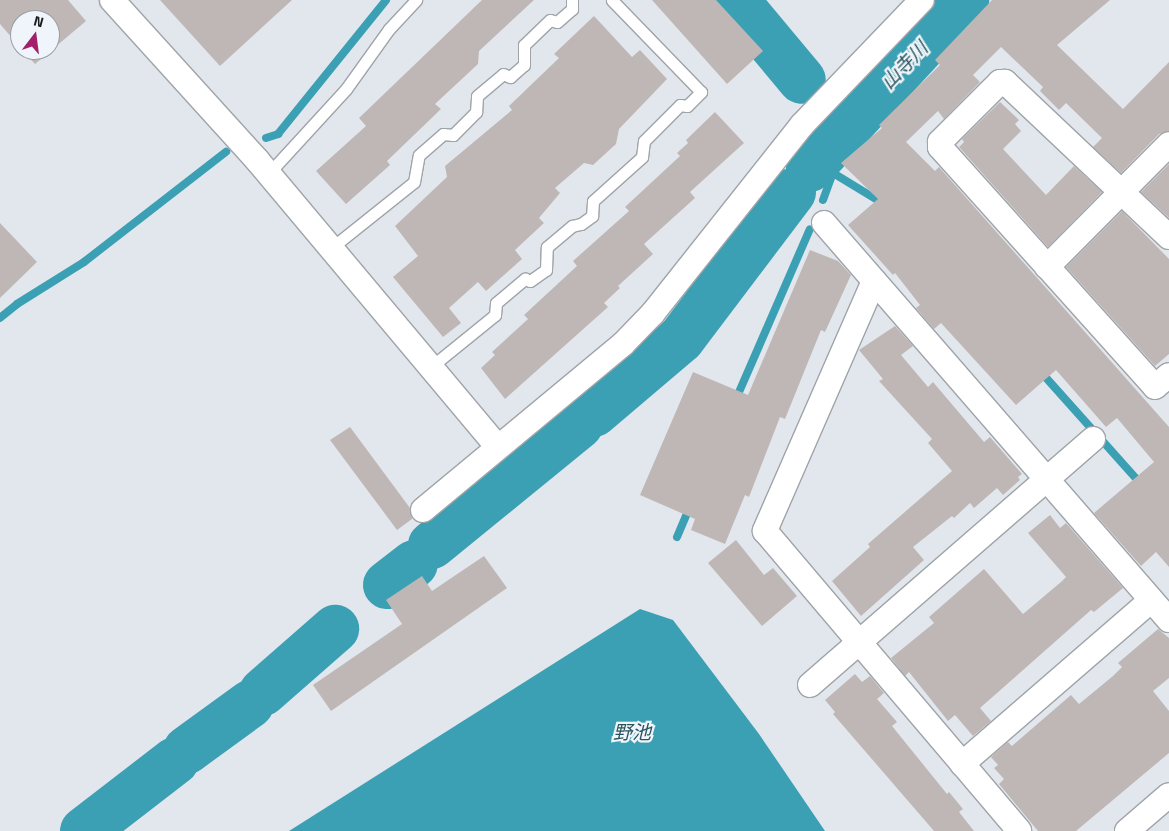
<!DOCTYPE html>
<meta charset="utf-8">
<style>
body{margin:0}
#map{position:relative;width:1169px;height:831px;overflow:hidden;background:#e2e7ed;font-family:"Titillium Web","Noto Sans JP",sans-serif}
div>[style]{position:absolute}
.water>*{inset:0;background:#3ba0b3}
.stream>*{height:8px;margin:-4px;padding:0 4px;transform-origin:4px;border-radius:4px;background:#3ba0b3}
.river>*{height:48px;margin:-24px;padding:0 24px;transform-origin:24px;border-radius:24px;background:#3ba0b3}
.building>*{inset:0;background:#bfb7b6}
.roads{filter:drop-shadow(1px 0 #9fa4a9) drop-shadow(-1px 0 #9fa4a9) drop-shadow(0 1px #9fa4a9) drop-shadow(0 -1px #9fa4a9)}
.lane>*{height:11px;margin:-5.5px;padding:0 5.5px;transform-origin:5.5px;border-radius:5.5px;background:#fff}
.street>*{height:24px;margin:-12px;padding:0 12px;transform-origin:12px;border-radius:12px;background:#fff}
span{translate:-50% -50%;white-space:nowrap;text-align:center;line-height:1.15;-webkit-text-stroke:4.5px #eff5fa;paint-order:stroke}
.water-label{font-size:19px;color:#2a555e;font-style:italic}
.north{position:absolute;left:10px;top:10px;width:50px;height:50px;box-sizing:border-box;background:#eff5fa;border:1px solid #9b9fa3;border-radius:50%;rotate:15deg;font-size:14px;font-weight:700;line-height:20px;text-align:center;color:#1c1e20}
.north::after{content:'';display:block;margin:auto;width:18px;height:22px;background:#a31f6c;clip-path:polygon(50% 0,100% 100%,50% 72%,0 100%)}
</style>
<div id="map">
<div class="water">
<i style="clip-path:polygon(640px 609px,673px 620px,759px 734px,825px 831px,289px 831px)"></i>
</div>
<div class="stream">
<i style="left:266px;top:138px;width:13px;rotate:-18deg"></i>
<i style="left:278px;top:134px;width:172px;rotate:-51.1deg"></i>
<i style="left:815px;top:162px;width:81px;rotate:31.3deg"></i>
<i style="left:823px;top:200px;width:27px;rotate:-70deg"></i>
<i style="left:0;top:318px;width:22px;rotate:-39deg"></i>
<i style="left:17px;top:304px;width:79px;rotate:-32.1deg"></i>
<i style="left:84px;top:262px;width:180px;rotate:-37.8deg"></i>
<i style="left:1040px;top:371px;width:153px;rotate:48.2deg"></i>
<i style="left:736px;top:399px;width:185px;rotate:-66.5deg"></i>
<i style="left:677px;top:537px;width:34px;rotate:-67deg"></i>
</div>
<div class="river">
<i style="left:735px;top:0;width:104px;rotate:50.1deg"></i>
<i style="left:810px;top:168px;width:229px;rotate:-47.3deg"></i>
<i style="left:594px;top:413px;width:114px;rotate:-40.4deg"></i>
<i style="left:681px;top:339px;width:184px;rotate:-52.9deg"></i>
<i style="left:432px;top:545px;width:190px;rotate:-39.2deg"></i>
<i style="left:387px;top:585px;width:34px;rotate:-38deg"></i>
<i style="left:263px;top:692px;width:96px;rotate:-41.2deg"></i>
<i style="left:187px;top:750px;width:78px;rotate:-36.1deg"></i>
<i style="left:84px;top:831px;width:115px;rotate:-37.6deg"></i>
</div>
<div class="building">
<i style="clip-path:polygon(0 0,68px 0,86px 21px,35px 64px,22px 50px,50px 50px,50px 20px,20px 20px,20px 47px,0 24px)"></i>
<i style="clip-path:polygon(160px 0,292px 0,220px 66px)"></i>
<i style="clip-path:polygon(482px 0,534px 0,479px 51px,478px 64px,435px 104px,441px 109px,387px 161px,390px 165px,346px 204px,316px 171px,366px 126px,359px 118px)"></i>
<i style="clip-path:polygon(652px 0,716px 0,763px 51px,727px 84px)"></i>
<i style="clip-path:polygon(992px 0,1110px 0,1057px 45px,1123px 109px,1169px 62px,1169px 131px,1159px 134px,1121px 173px,1093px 147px,1102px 138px,1066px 103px,1059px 110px,1040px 91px,1043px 87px,1001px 47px,973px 75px,980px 82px,944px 119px,938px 111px,906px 142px,935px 171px,939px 167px,1169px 427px,1169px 567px,1156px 552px,1141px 566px,1094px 513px,1154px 462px,1117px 418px,1106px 427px,1056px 370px,1016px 405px,941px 323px,934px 329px,916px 308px,920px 305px,895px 273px,893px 275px,848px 225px,878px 199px,841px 163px,882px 128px,879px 125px,940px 65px,935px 60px)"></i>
<i style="clip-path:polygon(594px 16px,632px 57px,640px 50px,667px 79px,619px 129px,616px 144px,593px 165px,584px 163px,555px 188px,560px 193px,539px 218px,544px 223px,515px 250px,522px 259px,486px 291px,478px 282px,449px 308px,461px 323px,443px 337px,393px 277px,418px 256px,395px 226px,447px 177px,445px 166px,512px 110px,509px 106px,559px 58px,554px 54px)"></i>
<i style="clip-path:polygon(1000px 102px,1019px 120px,1015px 124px,1021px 131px,1003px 149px,1046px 195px,1074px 166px,1102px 192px,1048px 247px,959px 147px,964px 142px,962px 139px)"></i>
<i style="clip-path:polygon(715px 112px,744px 143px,690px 192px,695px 198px,644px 244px,653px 254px,618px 286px,620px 288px,604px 303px,608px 307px,505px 399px,481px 368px,495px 355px,492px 352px,528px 319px,524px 315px,577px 266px,573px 261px,629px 211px,625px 207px,680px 156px,677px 153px,688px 143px,686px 140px)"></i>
<i style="clip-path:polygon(1169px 164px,1169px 218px,1141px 192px)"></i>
<i style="clip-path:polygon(1122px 211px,1169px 259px,1169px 354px,1155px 366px,1066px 267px)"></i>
<i style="clip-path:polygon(0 223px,37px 262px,0 298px)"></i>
<i style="clip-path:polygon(810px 250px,838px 261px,851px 275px,825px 332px,821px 330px,785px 419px,780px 417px,749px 497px,745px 495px,725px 544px,691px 530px,695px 519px,640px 495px,693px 372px,748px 395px)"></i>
<i style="clip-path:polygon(895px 326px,913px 346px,901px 355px,928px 387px,933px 382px,984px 442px,990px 437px,1022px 474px,1018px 477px,1020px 480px,1003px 495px,997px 488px,974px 508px,970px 503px,954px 518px,952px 516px,913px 547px,924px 560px,861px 616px,832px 581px,870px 547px,868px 544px,952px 471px,928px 443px,932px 439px,879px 381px,883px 379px,859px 350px)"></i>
<i style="clip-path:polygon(350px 427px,410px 508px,412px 519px,397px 530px,330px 440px)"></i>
<i style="clip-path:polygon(1050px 515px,1060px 528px,1066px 523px,1123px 588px,1094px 612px,1091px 610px,980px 708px,991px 721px,973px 736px,955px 715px,948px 721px,909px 672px,905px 676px,891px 658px,934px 623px,929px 617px,984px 569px,1023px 614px,1061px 582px,1066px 577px,1028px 533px)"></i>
<i style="clip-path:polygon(736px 540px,764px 575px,773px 568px,797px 596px,762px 626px,708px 563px)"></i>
<i style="clip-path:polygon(484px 556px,507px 588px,331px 711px,313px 685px,402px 624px,386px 600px,422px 576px,432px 591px)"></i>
<i style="clip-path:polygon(1158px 629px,1169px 638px,1169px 678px,1153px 691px,1169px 711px,1169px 753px,1076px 831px,1038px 831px,999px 784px,1004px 779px,994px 768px,998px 765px,991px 757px,1008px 742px,1012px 746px,1071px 695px,1079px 704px,1113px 676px,1122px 667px,1118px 663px)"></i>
<i style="clip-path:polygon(855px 674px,862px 682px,870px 676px,884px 693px,877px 699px,897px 722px,892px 726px,947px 794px,949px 792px,963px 809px,959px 812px,974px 831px,934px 831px,833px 714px,835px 712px,825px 700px)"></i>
</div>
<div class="roads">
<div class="lane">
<i style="left:269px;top:173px;width:114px;rotate:-47.5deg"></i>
<i style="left:346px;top:89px;width:74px;rotate:-54.4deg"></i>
<i style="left:389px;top:29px;width:40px;rotate:-47deg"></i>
<i style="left:330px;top:249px;width:107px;rotate:-38.6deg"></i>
<i style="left:414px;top:182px;width:27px;rotate:-80deg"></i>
<i style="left:419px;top:155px;width:32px;rotate:-41deg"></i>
<i style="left:443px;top:134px;width:10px;rotate:6deg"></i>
<i style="left:453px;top:135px;width:33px;rotate:-45deg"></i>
<i style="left:476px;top:112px;width:16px;rotate:-86deg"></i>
<i style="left:477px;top:96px;width:34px;rotate:-40deg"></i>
<i style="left:503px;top:74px;width:8px;rotate:23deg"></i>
<i style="left:510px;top:77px;width:18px;rotate:-41deg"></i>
<i style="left:524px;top:65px;width:20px;rotate:-90deg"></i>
<i style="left:524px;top:45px;width:36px;rotate:-44deg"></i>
<i style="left:550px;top:20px;width:7px;rotate:16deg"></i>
<i style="left:557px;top:22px;width:20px;rotate:-41deg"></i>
<i style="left:572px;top:9px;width:9px;rotate:-90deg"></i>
<i style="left:432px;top:366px;width:81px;rotate:-39deg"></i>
<i style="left:495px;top:315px;width:12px;rotate:-85deg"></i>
<i style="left:496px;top:303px;width:38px;rotate:-40deg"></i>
<i style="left:525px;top:279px;width:5px;rotate:22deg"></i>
<i style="left:530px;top:281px;width:19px;rotate:-35deg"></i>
<i style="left:546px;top:270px;width:23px;rotate:-88deg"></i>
<i style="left:547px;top:247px;width:33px;rotate:-40deg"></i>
<i style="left:572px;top:226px;width:9px;rotate:-13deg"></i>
<i style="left:581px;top:224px;width:14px;rotate:-36deg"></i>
<i style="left:592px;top:216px;width:15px;rotate:-86deg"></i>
<i style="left:593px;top:201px;width:66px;rotate:-41.9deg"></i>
<i style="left:642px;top:157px;width:16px;rotate:-83deg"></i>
<i style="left:644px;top:141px;width:51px;rotate:-45deg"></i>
<i style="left:680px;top:105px;width:7px;rotate:8deg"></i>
<i style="left:687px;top:106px;width:20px;rotate:-45deg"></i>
<i style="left:701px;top:92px;width:128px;rotate:-134.1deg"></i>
</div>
<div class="street">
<i style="left:112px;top:0;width:216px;rotate:47.8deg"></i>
<i style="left:257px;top:160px;width:373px;rotate:50deg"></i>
<i style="left:824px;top:223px;width:526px;rotate:49.01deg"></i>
<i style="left:1169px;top:237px;width:226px;rotate:-136.6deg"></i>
<i style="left:1005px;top:82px;width:5px;rotate:180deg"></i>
<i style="left:1000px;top:82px;width:85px;rotate:135deg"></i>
<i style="left:940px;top:142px;width:5px;rotate:90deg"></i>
<i style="left:940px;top:147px;width:322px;rotate:48.1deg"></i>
<i style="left:1155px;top:387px;width:18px;rotate:-41deg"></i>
<i style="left:1047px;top:267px;width:173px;rotate:-45.2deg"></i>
<i style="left:874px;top:281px;width:273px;rotate:113.6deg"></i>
<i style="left:765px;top:531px;width:393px;rotate:49.7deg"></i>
<i style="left:423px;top:510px;width:260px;rotate:-39.7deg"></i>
<i style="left:623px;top:344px;width:43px;rotate:-45.9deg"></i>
<i style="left:653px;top:313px;width:240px;rotate:-51.6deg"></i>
<i style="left:802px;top:125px;width:173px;rotate:-46.2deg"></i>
<i style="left:810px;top:685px;width:375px;rotate:-41deg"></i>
<i style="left:962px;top:764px;width:250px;rotate:-40.9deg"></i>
<i style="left:1127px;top:831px;width:55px;rotate:-40.6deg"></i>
</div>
</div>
<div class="water-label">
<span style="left:904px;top:65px;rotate:-46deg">山寺川</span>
<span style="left:632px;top:732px">野池</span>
</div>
<div class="north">N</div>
</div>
